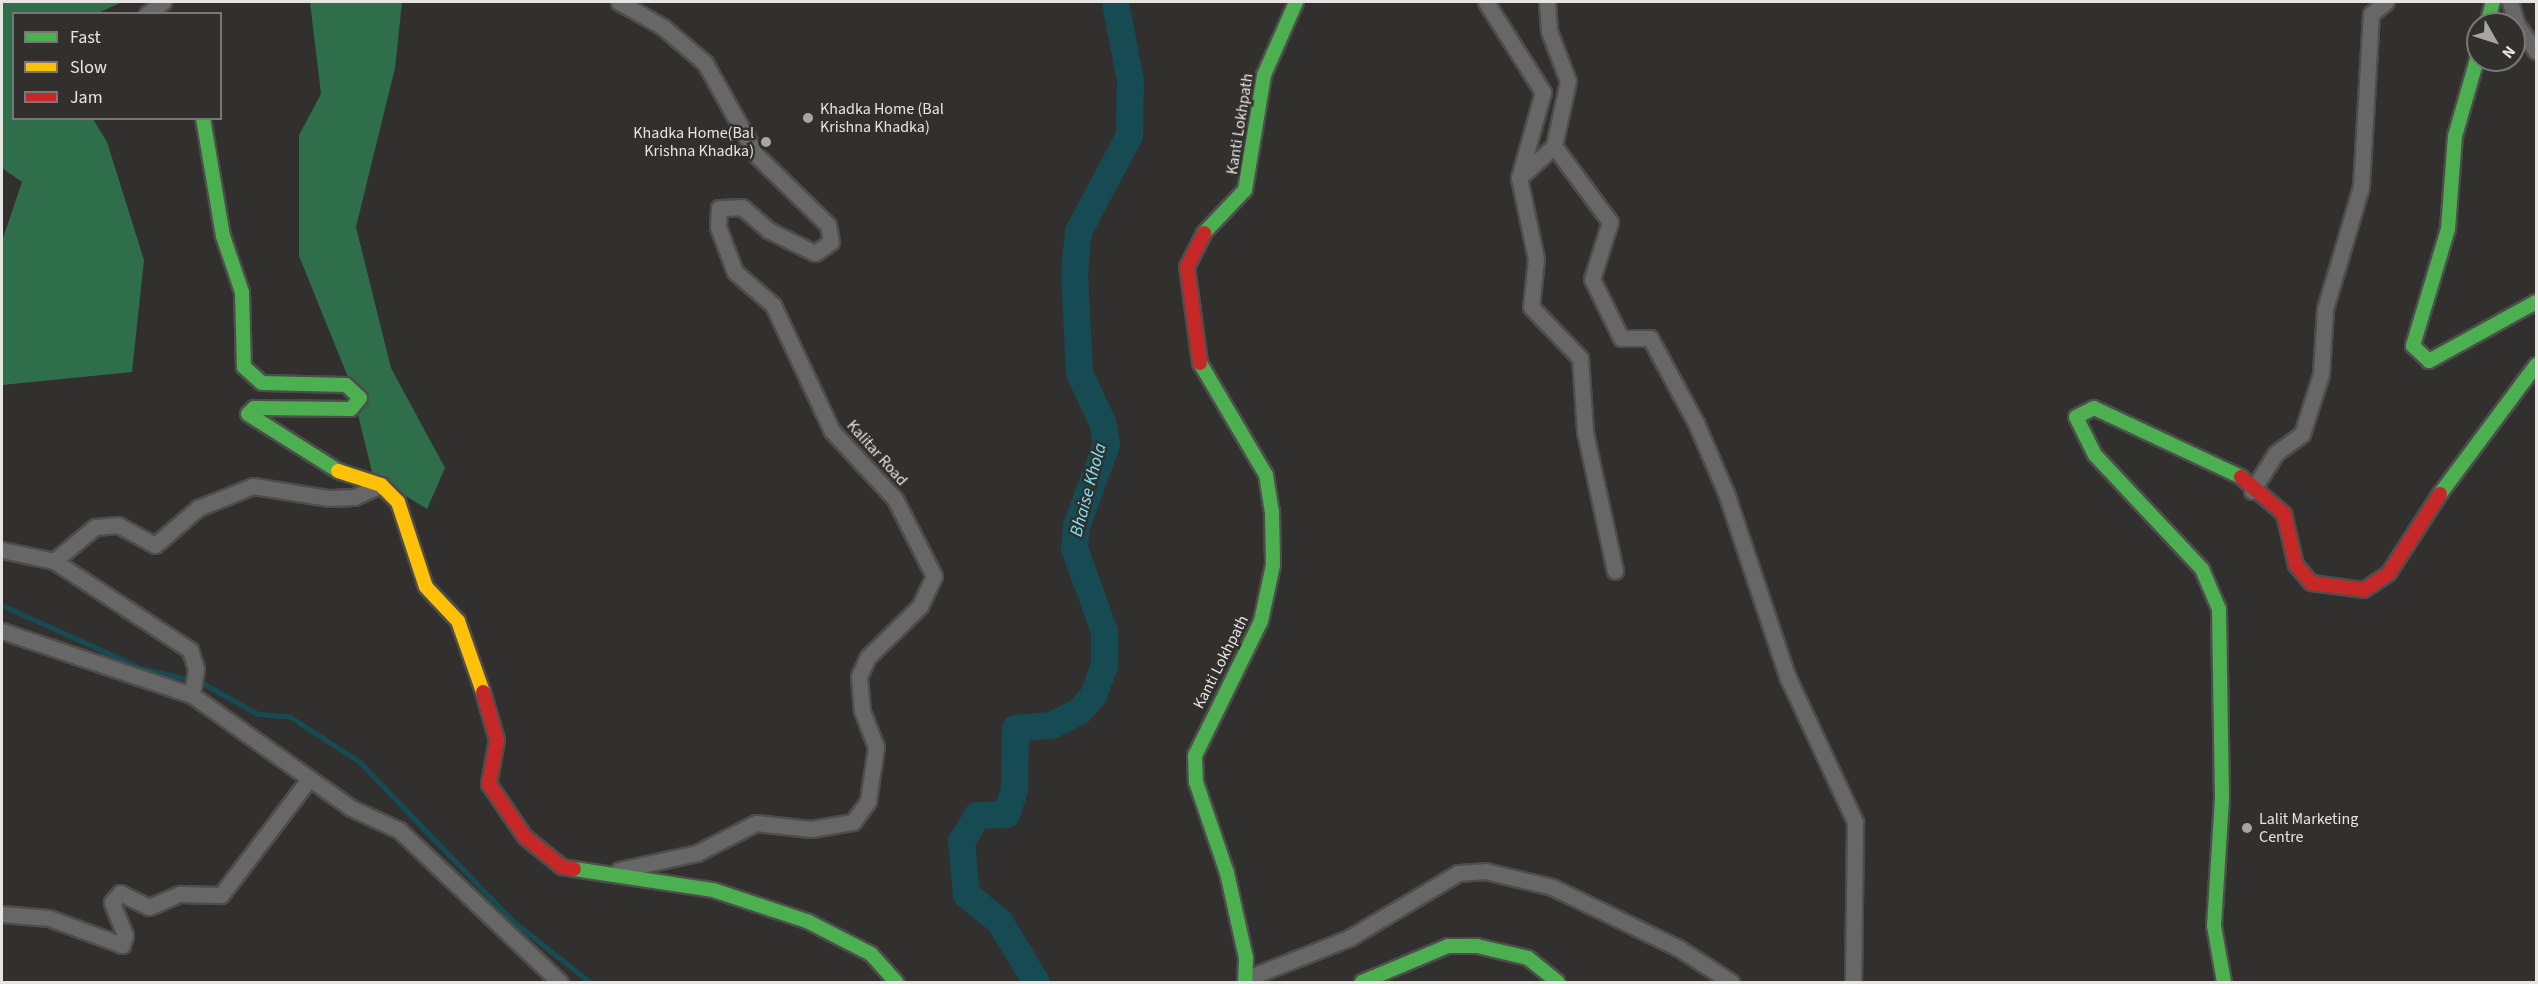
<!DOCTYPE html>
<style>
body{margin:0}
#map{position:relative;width:2538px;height:984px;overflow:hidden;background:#31302e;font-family:"Source Sans 3",sans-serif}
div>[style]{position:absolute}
.forest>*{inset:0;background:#2f6e4a}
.stream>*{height:4.5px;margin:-2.25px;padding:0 2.25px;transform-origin:2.25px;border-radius:2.25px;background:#174b53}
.river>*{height:27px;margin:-13.5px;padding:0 13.5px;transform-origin:13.5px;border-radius:13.5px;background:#174b53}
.roads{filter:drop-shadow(2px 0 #4d4d4c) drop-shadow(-2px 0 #4d4d4c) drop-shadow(0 2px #4d4d4c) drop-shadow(0 -2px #4d4d4c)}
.street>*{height:15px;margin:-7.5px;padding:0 7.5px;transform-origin:7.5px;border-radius:7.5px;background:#686767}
.fast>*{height:14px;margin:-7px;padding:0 7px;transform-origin:7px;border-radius:7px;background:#4caf50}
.slow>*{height:14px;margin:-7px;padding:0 7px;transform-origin:7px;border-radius:7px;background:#ffc107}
.jam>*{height:14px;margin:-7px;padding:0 7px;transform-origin:7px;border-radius:7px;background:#c62828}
.dots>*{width:16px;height:16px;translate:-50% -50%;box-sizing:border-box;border:3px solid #32302d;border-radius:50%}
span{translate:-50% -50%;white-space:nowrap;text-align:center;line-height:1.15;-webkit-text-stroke:5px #32302d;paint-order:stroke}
.poi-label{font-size:16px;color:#e6e5e3}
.left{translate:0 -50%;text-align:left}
.right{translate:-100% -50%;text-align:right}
.street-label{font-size:16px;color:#e6e5e3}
.water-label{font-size:18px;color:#79e6f8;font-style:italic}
.frame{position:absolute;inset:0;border:3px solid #e6e5e3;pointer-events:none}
.legend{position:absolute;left:12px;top:12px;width:210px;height:108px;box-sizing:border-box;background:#32302d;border:2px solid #7a7876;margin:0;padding:8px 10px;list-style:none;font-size:18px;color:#e6e5e3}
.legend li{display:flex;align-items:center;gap:12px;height:30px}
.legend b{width:30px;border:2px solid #7a7876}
.north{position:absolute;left:2466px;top:12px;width:60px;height:60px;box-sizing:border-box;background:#32302d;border:2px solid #7a7876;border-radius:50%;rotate:129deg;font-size:16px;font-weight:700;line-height:24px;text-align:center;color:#e6e5e3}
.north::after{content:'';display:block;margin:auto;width:21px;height:27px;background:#a7a6a4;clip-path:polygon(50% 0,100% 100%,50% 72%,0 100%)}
</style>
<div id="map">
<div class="forest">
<i style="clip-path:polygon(2px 2px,122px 2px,98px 13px,14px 14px,14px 118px,93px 119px,107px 142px,144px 260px,132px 372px,2px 385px,2px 241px,22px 182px,2px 168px)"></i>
<i style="clip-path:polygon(310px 2px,402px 2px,395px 68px,356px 227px,391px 368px,445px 468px,427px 509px,373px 476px,350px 382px,299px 256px,299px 135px,321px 94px)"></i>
</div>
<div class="stream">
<i style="left:2px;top:605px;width:153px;rotate:24.4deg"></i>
<i style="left:141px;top:668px;width:44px;rotate:13.1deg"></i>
<i style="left:203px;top:683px;width:63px;rotate:29.4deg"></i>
<i style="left:258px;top:714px;width:31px;rotate:4deg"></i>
<i style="left:289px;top:716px;width:85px;rotate:32.9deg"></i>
<i style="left:360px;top:762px;width:221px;rotate:46.1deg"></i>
<i style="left:513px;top:921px;width:98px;rotate:38.4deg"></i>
</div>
<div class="river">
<i style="left:1036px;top:982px;width:71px;rotate:-121.2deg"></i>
<i style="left:999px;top:921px;width:43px;rotate:-140.7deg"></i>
<i style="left:966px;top:894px;width:53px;rotate:-95.4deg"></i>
<i style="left:961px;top:841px;width:31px;rotate:-58deg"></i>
<i style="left:977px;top:815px;width:29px;rotate:-2deg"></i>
<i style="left:1006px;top:814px;width:25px;rotate:-72deg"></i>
<i style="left:1014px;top:790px;width:62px;rotate:-89.1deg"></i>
<i style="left:1015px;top:728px;width:36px;rotate:-5deg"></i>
<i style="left:1051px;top:725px;width:31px;rotate:-27deg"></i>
<i style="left:1079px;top:711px;width:21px;rotate:-49deg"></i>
<i style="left:1093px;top:695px;width:32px;rotate:-70deg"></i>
<i style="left:1104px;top:665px;width:34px;rotate:-90deg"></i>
<i style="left:1104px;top:631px;width:88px;rotate:-109.9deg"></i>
<i style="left:1074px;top:548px;width:22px;rotate:-85deg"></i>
<i style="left:1076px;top:526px;width:87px;rotate:-69.9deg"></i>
<i style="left:1106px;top:444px;width:22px;rotate:-100deg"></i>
<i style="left:1102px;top:422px;width:54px;rotate:-115.1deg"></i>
<i style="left:1079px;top:373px;width:101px;rotate:-92.8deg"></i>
<i style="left:1074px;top:272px;width:41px;rotate:-84.4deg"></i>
<i style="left:1078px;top:231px;width:109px;rotate:-62deg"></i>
<i style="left:1129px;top:135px;width:55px;rotate:-89deg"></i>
<i style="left:1130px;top:80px;width:79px;rotate:-100.9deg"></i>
</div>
<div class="roads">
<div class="street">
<i style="left:1486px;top:2px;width:107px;rotate:57.7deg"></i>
<i style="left:1543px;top:92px;width:89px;rotate:105.6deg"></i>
<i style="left:1519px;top:178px;width:83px;rotate:78.1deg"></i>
<i style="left:1536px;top:259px;width:48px;rotate:95.9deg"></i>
<i style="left:1531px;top:307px;width:71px;rotate:46.1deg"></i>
<i style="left:1580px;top:358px;width:74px;rotate:86.1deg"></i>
<i style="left:1585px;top:432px;width:142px;rotate:77.8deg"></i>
<i style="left:1547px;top:2px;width:29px;rotate:86deg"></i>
<i style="left:1549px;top:31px;width:53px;rotate:69.2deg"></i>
<i style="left:1568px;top:81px;width:66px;rotate:102.2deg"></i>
<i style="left:1554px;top:146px;width:94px;rotate:53.6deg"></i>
<i style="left:1610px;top:222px;width:60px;rotate:107.5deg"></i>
<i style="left:1592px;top:279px;width:66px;rotate:63.8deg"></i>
<i style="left:1621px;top:338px;width:29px"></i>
<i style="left:1650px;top:338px;width:97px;rotate:61.6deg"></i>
<i style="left:1696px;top:423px;width:76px;rotate:66.8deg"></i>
<i style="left:1726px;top:493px;width:195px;rotate:71.5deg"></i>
<i style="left:1788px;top:678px;width:159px;rotate:65deg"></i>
<i style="left:1855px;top:822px;width:160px;rotate:90.7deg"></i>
<i style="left:2510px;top:2px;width:24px;rotate:73deg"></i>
<i style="left:2517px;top:25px;width:32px;rotate:54deg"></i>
<i style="left:147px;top:14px;width:20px;rotate:-37deg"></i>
<i style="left:1519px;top:178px;width:47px;rotate:-42.4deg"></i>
<i style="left:2252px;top:491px;width:45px;rotate:-57.7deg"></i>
<i style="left:2276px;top:453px;width:32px;rotate:-36deg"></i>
<i style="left:2302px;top:434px;width:63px;rotate:-72.4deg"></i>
<i style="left:2321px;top:374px;width:65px;rotate:-86.5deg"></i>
<i style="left:2325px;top:309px;width:127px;rotate:-73.6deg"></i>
<i style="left:2361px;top:187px;width:173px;rotate:-86.7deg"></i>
<i style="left:2371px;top:14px;width:19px;rotate:-39deg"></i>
<i style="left:2px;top:550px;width:53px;rotate:11.9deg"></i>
<i style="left:54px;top:561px;width:163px;rotate:33.2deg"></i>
<i style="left:190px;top:650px;width:20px;rotate:72deg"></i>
<i style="left:196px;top:669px;width:26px;rotate:99deg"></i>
<i style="left:54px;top:561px;width:53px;rotate:-39.7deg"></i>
<i style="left:95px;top:527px;width:23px;rotate:-5deg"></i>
<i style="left:118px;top:525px;width:42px;rotate:28.4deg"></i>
<i style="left:155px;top:545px;width:57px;rotate:-40.7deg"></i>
<i style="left:198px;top:508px;width:59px;rotate:-21.8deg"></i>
<i style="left:253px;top:486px;width:77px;rotate:9deg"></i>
<i style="left:329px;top:498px;width:25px;rotate:-2deg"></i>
<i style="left:354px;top:497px;width:30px;rotate:-24deg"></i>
<i style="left:2px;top:631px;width:200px;rotate:18.6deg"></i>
<i style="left:192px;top:695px;width:195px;rotate:35.4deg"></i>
<i style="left:351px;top:808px;width:53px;rotate:24.6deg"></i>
<i style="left:399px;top:830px;width:221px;rotate:43.4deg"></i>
<i style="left:619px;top:870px;width:80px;rotate:-12.3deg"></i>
<i style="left:697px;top:853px;width:66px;rotate:-27deg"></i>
<i style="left:756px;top:823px;width:55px;rotate:6.2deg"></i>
<i style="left:811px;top:829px;width:43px;rotate:-9.5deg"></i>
<i style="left:853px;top:822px;width:26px;rotate:-54deg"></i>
<i style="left:868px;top:801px;width:55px;rotate:-81.6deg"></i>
<i style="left:876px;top:747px;width:39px;rotate:-111deg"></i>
<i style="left:862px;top:711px;width:35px;rotate:-95deg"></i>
<i style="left:859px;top:676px;width:21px;rotate:-65deg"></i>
<i style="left:868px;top:657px;width:73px;rotate:-44.4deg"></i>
<i style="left:920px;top:606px;width:33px;rotate:-65deg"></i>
<i style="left:934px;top:576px;width:86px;rotate:-116.9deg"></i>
<i style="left:895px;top:499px;width:93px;rotate:-132.8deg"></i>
<i style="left:832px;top:431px;width:139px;rotate:-115.1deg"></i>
<i style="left:773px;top:305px;width:50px;rotate:-139deg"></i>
<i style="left:735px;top:272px;width:48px;rotate:-110.7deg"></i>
<i style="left:718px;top:227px;width:19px;rotate:-87deg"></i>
<i style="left:719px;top:208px;width:23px;rotate:-2deg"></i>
<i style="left:742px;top:207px;width:35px;rotate:41deg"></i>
<i style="left:768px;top:230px;width:52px;rotate:26.1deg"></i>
<i style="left:815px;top:253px;width:19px;rotate:-35deg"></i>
<i style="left:831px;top:242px;width:17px;rotate:-100deg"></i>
<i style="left:828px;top:225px;width:99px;rotate:-135.8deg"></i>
<i style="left:757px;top:156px;width:107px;rotate:-119.2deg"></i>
<i style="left:705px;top:63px;width:55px;rotate:-139.4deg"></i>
<i style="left:663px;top:27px;width:51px;rotate:-150.4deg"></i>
<i style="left:2px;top:914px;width:47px;rotate:4.9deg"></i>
<i style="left:49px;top:918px;width:78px;rotate:20.3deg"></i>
<i style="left:122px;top:945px;width:10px;rotate:-73deg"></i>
<i style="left:125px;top:935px;width:35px;rotate:-112deg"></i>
<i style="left:112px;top:902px;width:12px;rotate:-48deg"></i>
<i style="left:120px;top:893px;width:32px;rotate:26deg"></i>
<i style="left:149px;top:907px;width:34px;rotate:-23deg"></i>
<i style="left:180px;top:894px;width:41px;rotate:1.4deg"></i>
<i style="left:221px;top:895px;width:146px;rotate:-52.8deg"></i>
<i style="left:1245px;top:979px;width:112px;rotate:-21.5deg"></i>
<i style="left:1349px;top:938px;width:127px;rotate:-30.8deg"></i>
<i style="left:1458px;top:873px;width:27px;rotate:-4deg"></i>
<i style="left:1485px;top:871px;width:69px;rotate:13.4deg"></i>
<i style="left:1552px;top:887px;width:142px;rotate:25.8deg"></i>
<i style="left:1680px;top:949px;width:61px;rotate:32.9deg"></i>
</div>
<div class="fast">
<i style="left:2487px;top:24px;width:23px;rotate:-75deg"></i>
<i style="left:2478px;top:56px;width:83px;rotate:106deg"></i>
<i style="left:2455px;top:136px;width:93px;rotate:94.3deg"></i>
<i style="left:2448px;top:229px;width:122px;rotate:106.7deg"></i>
<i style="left:2413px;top:346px;width:22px;rotate:43deg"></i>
<i style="left:2429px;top:361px;width:122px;rotate:-28.9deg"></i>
<i style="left:203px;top:118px;width:120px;rotate:80.4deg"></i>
<i style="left:223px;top:236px;width:59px;rotate:71.3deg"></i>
<i style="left:242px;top:292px;width:75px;rotate:88.5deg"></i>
<i style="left:244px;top:367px;width:24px;rotate:42deg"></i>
<i style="left:262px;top:383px;width:84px;rotate:1.4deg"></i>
<i style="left:346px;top:385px;width:19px;rotate:43deg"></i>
<i style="left:360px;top:398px;width:14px;rotate:129deg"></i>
<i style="left:351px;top:409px;width:97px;rotate:-179.4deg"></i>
<i style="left:254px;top:408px;width:8px;rotate:135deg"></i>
<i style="left:248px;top:414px;width:107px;rotate:32.3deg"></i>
<i style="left:1204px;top:233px;width:59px;rotate:-46.4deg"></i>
<i style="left:1245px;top:190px;width:117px;rotate:-80.6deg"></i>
<i style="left:1264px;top:75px;width:80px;rotate:-66.3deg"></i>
<i style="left:1200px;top:363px;width:130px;rotate:59.5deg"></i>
<i style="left:1266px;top:475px;width:36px;rotate:81deg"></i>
<i style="left:1272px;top:511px;width:54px;rotate:88.9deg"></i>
<i style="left:1273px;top:565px;width:57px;rotate:102.1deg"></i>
<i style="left:1261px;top:621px;width:150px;rotate:116.1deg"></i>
<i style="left:1195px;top:756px;width:26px;rotate:88deg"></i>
<i style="left:1196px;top:782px;width:96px;rotate:71.2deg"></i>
<i style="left:1227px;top:873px;width:87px;rotate:77.4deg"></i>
<i style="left:1246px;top:958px;width:24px;rotate:92deg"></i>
<i style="left:2440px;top:494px;width:161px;rotate:-53.3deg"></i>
<i style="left:574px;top:869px;width:141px;rotate:8.6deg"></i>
<i style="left:713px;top:890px;width:99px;rotate:18.3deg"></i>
<i style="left:807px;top:921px;width:72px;rotate:27.3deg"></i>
<i style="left:871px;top:954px;width:38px;rotate:48deg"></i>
<i style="left:1362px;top:982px;width:93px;rotate:-22.7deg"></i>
<i style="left:1448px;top:946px;width:29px"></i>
<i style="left:1477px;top:946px;width:52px;rotate:13.2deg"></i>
<i style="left:1528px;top:958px;width:38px;rotate:39deg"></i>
<i style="left:2224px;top:982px;width:57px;rotate:-100.1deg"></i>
<i style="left:2214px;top:926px;width:127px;rotate:-86.4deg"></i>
<i style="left:2222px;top:799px;width:190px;rotate:-90.9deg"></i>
<i style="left:2219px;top:609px;width:43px;rotate:-113deg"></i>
<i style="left:2202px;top:569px;width:156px;rotate:-133.2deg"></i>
<i style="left:2095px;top:455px;width:42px;rotate:-116.6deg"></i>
<i style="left:2076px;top:417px;width:20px;rotate:-27deg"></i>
<i style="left:2094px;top:408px;width:162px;rotate:25.1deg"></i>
</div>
<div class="slow">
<i style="left:338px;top:471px;width:45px;rotate:18deg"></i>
<i style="left:381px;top:485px;width:24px;rotate:45deg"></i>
<i style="left:398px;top:502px;width:89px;rotate:71.8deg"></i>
<i style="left:426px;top:587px;width:47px;rotate:46.7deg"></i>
<i style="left:458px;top:621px;width:75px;rotate:70.6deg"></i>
</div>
<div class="jam">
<i style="left:1200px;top:363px;width:97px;rotate:-97.7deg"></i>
<i style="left:1187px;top:267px;width:38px;rotate:-63deg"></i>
<i style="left:2241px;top:477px;width:57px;rotate:40.7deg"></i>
<i style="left:2284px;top:514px;width:52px;rotate:76.8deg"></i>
<i style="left:2296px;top:565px;width:23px;rotate:50deg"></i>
<i style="left:2311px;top:583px;width:53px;rotate:7.5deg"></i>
<i style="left:2364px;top:590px;width:30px;rotate:-34deg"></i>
<i style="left:2389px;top:573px;width:94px;rotate:-57.2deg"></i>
<i style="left:483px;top:692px;width:50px;rotate:73.7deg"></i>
<i style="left:497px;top:740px;width:45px;rotate:100.3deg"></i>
<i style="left:489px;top:784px;width:64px;rotate:55.8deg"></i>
<i style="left:525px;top:837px;width:48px;rotate:39deg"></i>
<i style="left:562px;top:867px;width:12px;rotate:9deg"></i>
</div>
</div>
<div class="dots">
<i style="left:808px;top:118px;background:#a7a6a4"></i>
<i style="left:766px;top:142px;background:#a7a6a4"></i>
<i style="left:2247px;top:828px;background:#a7a6a4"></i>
</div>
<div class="poi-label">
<span class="left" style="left:820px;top:118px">Khadka Home (Bal<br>Krishna Khadka)</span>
<span class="right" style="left:754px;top:142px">Khadka Home(Bal<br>Krishna Khadka)</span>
<span class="left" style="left:2259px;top:828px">Lalit Marketing<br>Centre</span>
</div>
<div class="street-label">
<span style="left:1240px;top:124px;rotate:-81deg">Kanti Lokhpath</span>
<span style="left:877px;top:453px;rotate:48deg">Kalitar Road</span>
<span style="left:1221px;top:662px;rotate:-63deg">Kanti Lokhpath</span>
</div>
<div class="water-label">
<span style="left:1089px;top:490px;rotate:-75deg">Bhaise Khola</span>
</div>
<div class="frame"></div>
<ul class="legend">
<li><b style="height:8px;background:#4caf50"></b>Fast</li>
<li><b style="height:8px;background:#ffc107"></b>Slow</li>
<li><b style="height:8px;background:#c62828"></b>Jam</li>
</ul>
<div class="north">N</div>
</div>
